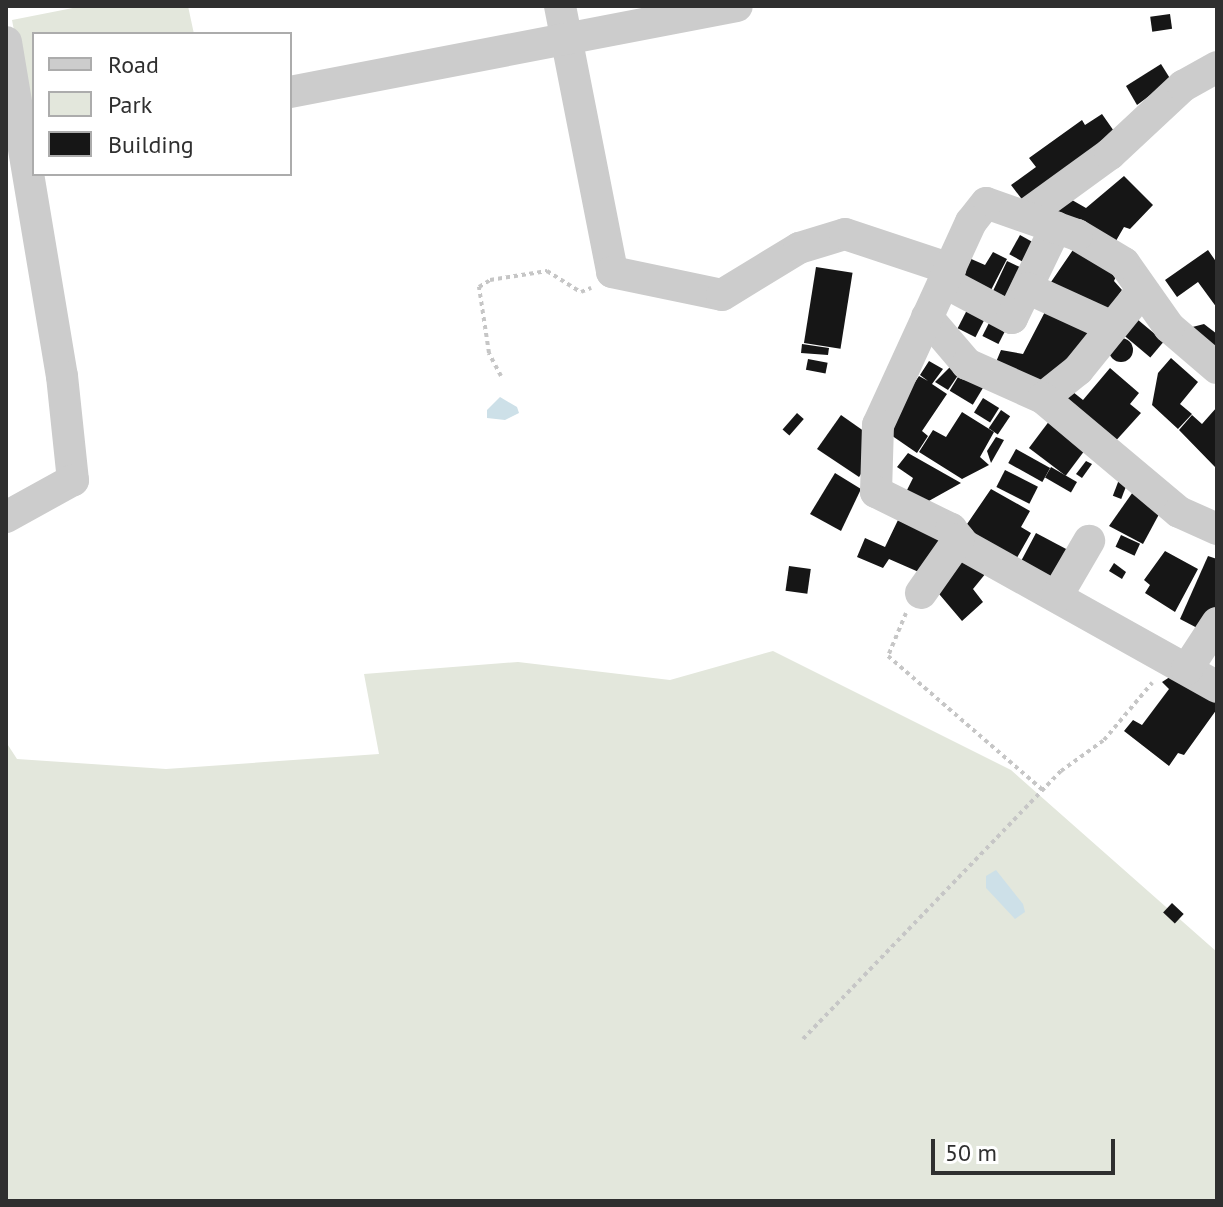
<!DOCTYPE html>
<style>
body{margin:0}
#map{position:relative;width:1223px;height:1207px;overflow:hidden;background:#fff;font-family:"PT Sans",sans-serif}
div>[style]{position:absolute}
.green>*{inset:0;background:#e3e7dc}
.water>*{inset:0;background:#cde0e8}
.building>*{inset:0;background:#161616;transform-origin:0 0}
.round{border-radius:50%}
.path>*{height:4px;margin-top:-2px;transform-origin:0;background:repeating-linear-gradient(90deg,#c6c6c6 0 4px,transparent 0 8px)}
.minor>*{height:32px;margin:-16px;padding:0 16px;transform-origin:16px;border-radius:16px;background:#ccc}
span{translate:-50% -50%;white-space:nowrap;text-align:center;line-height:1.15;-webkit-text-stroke:8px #fff;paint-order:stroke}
.frame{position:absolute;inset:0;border:8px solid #2f2f2f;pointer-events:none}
.legend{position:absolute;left:32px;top:32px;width:260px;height:144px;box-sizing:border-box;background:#fff;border:2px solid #acacac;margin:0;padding:10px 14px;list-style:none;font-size:24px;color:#2f2f2f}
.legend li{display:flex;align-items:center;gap:16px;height:40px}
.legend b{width:40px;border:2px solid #acacac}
.scale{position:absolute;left:931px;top:1139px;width:184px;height:36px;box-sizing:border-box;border:4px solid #2f2f2f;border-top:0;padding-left:10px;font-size:24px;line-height:28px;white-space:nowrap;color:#2f2f2f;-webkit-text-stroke:6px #fff;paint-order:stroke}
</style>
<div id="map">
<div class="green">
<i style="clip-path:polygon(83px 6px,188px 6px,194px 34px,34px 34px,32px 126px,12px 20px)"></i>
<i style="clip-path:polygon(773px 651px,1011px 770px,1217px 952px,1217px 1201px,6px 1201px,6px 742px,17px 759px,166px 769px,379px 754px,364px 674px,518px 662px,670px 680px)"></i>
</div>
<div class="water">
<i style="clip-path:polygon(500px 397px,517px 407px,519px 413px,505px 420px,487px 418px,487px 410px)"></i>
<i style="clip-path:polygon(996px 870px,1023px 904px,1025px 912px,1015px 919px,986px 888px,986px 876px)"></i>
</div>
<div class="building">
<i style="left:1170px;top:14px;width:15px;height:20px;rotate:82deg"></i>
<i style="clip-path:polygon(1161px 64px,1171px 80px,1137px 105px,1126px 86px)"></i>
<i style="clip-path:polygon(1102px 114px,1116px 134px,1024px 202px,1011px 185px,1036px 167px,1029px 158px,1082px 120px,1085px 125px)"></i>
<i style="clip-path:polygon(1124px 176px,1153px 205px,1130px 229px,1124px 227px,1113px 246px,1048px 211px,1065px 196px,1086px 208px)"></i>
<i style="left:1020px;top:235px;width:23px;height:22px;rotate:29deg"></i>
<i style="clip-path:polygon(1077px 244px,1117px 274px,1114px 281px,1122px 290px,1104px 317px,1051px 282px)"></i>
<i style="clip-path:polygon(1208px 250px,1217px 263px,1217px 308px,1198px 282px,1177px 297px,1165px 280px)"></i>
<i style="clip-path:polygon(993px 252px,1007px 259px,990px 292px,960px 276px,969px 258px,985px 265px)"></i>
<i style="left:1007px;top:261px;width:23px;height:37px;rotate:25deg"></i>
<i style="left:816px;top:267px;width:37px;height:77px;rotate:9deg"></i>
<i style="clip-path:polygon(1049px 304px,1097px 328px,1047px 387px,996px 362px,1001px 350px,1023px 354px)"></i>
<i style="left:969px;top:306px;width:20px;height:25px;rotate:27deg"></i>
<i style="left:991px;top:319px;width:18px;height:19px;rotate:27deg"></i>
<i style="left:1137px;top:319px;width:35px;height:21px;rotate:40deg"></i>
<i style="clip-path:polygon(1204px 324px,1217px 334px,1217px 356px,1181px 330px)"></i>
<i class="round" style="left:1109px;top:338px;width:24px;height:24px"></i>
<i style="clip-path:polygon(802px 344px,829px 348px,828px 355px,801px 353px)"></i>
<i style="clip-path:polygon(1171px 358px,1198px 382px,1180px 404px,1192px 414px,1178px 429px,1152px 405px,1158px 373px)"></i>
<i style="left:808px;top:359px;width:20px;height:11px;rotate:11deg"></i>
<i style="clip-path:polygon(929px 361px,943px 369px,932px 384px,947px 394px,922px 431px,928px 436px,917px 453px,888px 433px,889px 421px,919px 376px,928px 381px,920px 375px)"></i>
<i style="clip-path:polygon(952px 365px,961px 371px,948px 390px,935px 382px)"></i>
<i style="clip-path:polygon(1110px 368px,1139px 393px,1130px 404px,1141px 413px,1112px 445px,1063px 403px,1073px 392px,1083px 400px)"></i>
<i style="left:961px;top:372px;width:27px;height:22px;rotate:31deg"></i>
<i style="left:983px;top:398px;width:19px;height:17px;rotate:32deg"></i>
<i style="clip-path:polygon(1217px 407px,1217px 465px,1215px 467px,1179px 430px,1192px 415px,1202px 424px)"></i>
<i style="left:1001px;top:410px;width:11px;height:22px;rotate:34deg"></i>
<i style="clip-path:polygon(962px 412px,994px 432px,980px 457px,989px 465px,962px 479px,919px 452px,933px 430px,946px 437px)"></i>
<i style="left:797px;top:413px;width:9px;height:22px;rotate:41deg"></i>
<i style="clip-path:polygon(841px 415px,868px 434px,871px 459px,859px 477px,817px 449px)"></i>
<i style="left:1053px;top:416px;width:46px;height:40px;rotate:37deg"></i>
<i style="clip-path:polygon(996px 437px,1004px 440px,991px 463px,987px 451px)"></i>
<i style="left:1016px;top:449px;width:39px;height:16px;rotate:29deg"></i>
<i style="clip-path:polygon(908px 453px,961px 483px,918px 507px,907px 490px,913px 478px,897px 467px)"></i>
<i style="clip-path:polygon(1086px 461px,1092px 464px,1082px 478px,1076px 474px)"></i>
<i style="left:1051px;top:467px;width:30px;height:12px;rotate:30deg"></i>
<i style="left:1005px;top:470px;width:37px;height:19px;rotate:27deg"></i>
<i style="clip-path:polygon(835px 473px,861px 489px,841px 531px,810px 514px)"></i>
<i style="left:1120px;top:477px;width:9px;height:20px;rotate:21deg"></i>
<i style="clip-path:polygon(991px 489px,1030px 511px,1021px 527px,1031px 533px,1014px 563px,965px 527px)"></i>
<i style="clip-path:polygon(1135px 489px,1164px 505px,1143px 544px,1109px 526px)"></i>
<i style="clip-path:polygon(898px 520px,942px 541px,921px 573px,889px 559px,883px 568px,857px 557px,865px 538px,885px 547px)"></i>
<i style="left:1036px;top:533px;width:40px;height:36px;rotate:28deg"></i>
<i style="left:1121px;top:535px;width:21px;height:13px;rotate:25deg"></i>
<i style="clip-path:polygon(1165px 551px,1198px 569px,1175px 612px,1145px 593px,1150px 585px,1144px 580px)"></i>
<i style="clip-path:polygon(1208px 556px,1217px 559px,1217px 606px,1203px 631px,1180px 619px)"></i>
<i style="clip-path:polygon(961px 560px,986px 573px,973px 589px,983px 602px,962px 621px,934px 588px)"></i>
<i style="clip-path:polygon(1114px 563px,1126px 572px,1122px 579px,1109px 571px)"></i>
<i style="left:789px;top:566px;width:22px;height:25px;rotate:8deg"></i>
<i style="clip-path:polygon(1176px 673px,1217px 702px,1217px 709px,1184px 755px,1178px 753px,1169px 766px,1124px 731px,1133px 720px,1142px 725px,1169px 689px,1162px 682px)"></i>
<i style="left:1172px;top:903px;width:16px;height:13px;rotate:43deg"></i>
</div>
<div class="path">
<i style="left:501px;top:376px;width:26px;rotate:-118deg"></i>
<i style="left:489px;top:353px;width:67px;rotate:-98.6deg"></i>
<i style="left:479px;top:287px;width:13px;rotate:-32deg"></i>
<i style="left:490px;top:280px;width:58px;rotate:-9deg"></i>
<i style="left:547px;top:271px;width:40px;rotate:32deg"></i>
<i style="left:581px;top:292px;width:11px;rotate:-22deg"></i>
<i style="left:906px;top:613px;width:47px;rotate:112.7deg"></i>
<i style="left:888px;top:656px;width:206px;rotate:40.9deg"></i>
<i style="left:803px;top:1039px;width:372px;rotate:-46.1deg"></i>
<i style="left:1061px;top:771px;width:53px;rotate:-35.8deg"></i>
<i style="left:1104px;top:740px;width:75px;rotate:-49.9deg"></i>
</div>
<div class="minor">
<i style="left:560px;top:6px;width:271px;rotate:78.9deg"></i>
<i style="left:612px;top:272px;width:112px;rotate:11.8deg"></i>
<i style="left:722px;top:295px;width:90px;rotate:-31.4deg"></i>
<i style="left:799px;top:248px;width:48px;rotate:-16.9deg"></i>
<i style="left:845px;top:234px;width:111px;rotate:18.4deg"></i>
<i style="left:6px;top:42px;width:339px;rotate:80.5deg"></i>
<i style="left:62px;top:376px;width:105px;rotate:84deg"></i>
<i style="left:73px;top:480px;width:77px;rotate:151.1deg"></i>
<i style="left:290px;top:92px;width:455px;rotate:-10.9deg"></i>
<i style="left:1026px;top:215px;width:104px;rotate:-36deg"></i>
<i style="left:1110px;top:154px;width:100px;rotate:-43deg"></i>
<i style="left:1183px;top:86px;width:39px;rotate:-29deg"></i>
<i style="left:944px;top:282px;width:77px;rotate:27.9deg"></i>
<i style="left:1012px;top:318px;width:101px;rotate:-64.2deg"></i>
<i style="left:1027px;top:288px;width:91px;rotate:24.6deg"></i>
<i style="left:927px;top:317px;width:62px;rotate:49.6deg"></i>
<i style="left:967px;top:364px;width:83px;rotate:24.1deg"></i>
<i style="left:1043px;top:398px;width:45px;rotate:-38.7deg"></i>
<i style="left:1078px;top:370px;width:100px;rotate:-51.1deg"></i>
<i style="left:1217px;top:368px;width:63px;rotate:-139.5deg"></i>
<i style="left:1169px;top:327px;width:78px;rotate:-125.1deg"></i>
<i style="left:1124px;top:263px;width:55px;rotate:-149.2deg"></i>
<i style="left:1077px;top:235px;width:96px;rotate:-160.6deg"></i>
<i style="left:986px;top:203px;width:24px;rotate:128deg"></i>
<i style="left:971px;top:222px;width:223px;rotate:114.6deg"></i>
<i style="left:878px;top:425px;width:67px;rotate:91.7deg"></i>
<i style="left:876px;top:492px;width:84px;rotate:26.3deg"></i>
<i style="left:951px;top:529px;width:22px;rotate:51deg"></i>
<i style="left:965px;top:546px;width:289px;rotate:29.2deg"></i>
<i style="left:1043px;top:398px;width:177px;rotate:40deg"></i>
<i style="left:1179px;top:512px;width:42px;rotate:24.1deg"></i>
<i style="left:921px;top:593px;width:66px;rotate:-54.9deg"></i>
<i style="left:1057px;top:596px;width:64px;rotate:-59.8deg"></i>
<i style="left:1187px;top:669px;width:55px;rotate:-56.9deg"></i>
</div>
<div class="frame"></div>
<ul class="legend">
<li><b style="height:10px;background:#ccc"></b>Road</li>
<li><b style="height:22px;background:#e3e7dc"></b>Park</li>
<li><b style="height:22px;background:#161616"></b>Building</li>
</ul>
<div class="scale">50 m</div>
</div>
